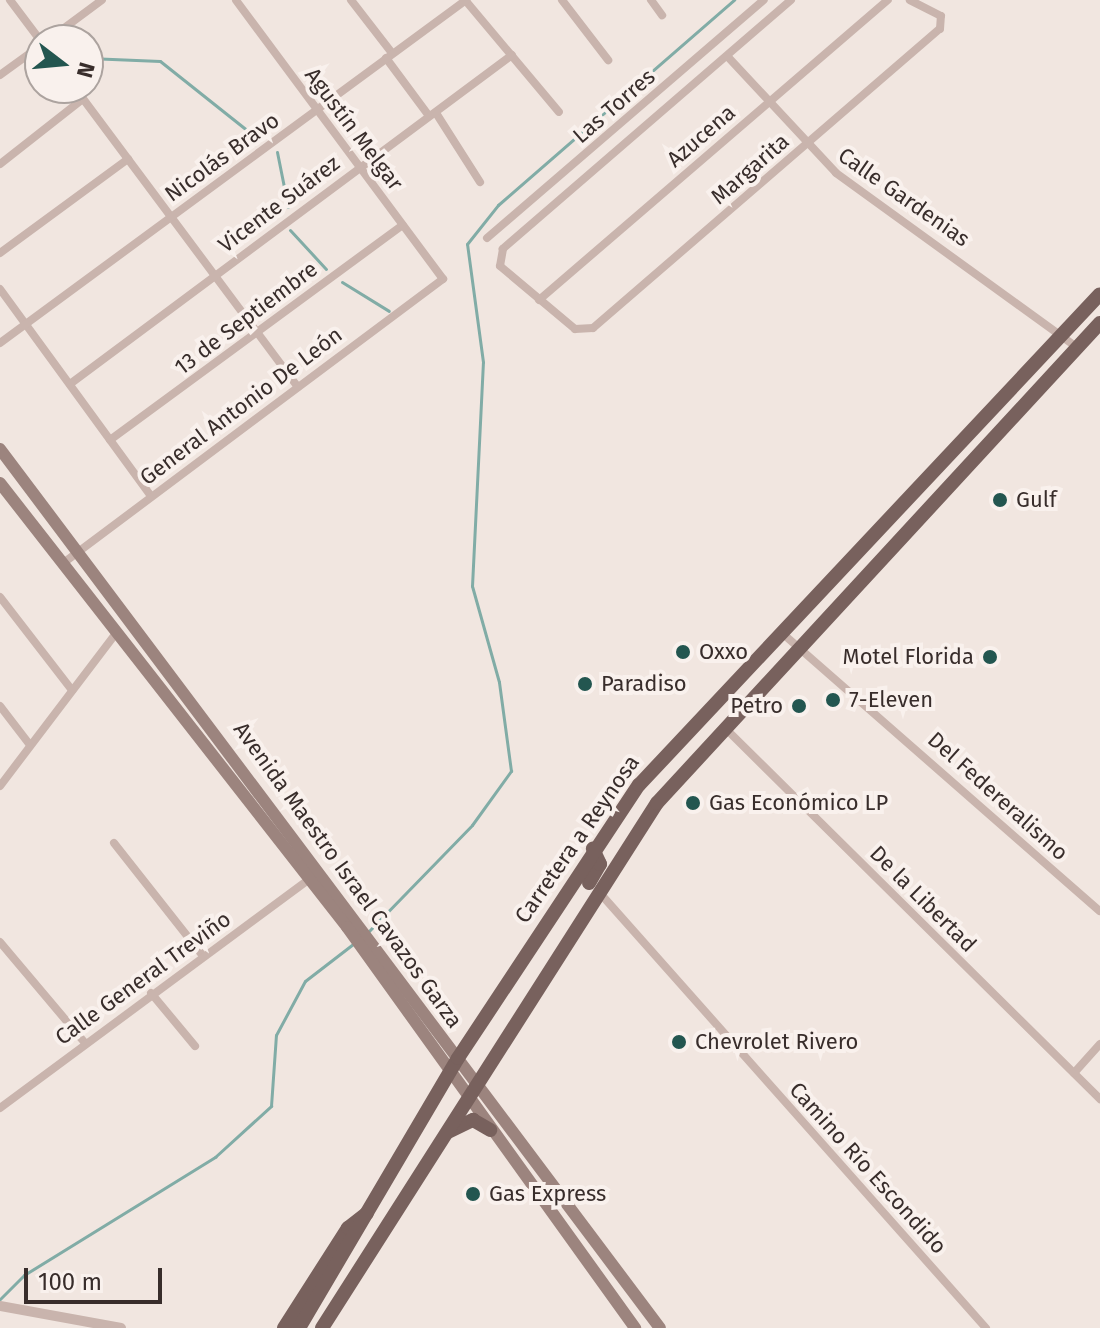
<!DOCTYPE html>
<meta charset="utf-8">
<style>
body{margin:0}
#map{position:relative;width:1100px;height:1328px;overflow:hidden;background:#f1e6e0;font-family:"Fira Sans",sans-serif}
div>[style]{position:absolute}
.stream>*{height:3px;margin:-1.5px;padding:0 1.5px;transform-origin:1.5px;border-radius:1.5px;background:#81aca6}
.minor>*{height:8px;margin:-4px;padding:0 4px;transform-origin:4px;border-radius:4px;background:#c9b4ad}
.tertiary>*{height:10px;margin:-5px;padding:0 5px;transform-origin:5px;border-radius:5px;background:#c9b4ad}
.secondary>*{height:12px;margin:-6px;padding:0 6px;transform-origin:6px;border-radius:6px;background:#9c847e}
.primary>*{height:14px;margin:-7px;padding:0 7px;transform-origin:7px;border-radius:7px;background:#78615d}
.dots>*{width:22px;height:22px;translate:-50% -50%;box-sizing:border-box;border:4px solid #f9f1ed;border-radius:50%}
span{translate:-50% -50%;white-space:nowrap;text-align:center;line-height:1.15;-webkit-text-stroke:8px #f9f1ed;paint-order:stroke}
.street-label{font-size:22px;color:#382d2b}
.poi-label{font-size:22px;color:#382d2b}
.left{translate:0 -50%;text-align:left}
.right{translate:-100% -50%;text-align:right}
.north{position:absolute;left:24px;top:24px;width:80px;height:80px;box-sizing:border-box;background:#f9f1ed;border:2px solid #aca39f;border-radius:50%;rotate:106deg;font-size:22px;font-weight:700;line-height:32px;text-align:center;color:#382d2b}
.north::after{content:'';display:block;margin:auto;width:28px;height:36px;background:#235650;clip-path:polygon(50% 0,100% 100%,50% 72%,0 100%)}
.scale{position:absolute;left:24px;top:1268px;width:138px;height:36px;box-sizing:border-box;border:4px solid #382d2b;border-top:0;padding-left:10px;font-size:24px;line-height:28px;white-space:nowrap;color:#382d2b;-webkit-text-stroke:6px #f9f1ed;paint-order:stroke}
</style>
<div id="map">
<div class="stream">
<i style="left:88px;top:58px;width:72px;rotate:2.4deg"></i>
<i style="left:160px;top:61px;width:125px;rotate:38.5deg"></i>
<i style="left:277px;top:152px;width:56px;rotate:78.7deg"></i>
<i style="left:290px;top:230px;width:53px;rotate:47.3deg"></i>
<i style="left:342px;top:282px;width:55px;rotate:31.7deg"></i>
<i style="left:368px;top:932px;width:149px;rotate:-45.8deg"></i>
<i style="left:472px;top:825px;width:67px;rotate:-54.2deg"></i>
<i style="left:511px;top:771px;width:90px;rotate:-97.7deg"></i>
<i style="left:499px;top:682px;width:100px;rotate:-105.7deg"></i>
<i style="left:472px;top:586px;width:224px;rotate:-87.2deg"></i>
<i style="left:483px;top:362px;width:119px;rotate:-97.7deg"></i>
<i style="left:467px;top:244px;width:50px;rotate:-51.5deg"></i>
<i style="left:498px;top:205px;width:313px;rotate:-41deg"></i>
<i style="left:0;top:1299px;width:34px;rotate:-45deg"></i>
<i style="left:24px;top:1275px;width:225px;rotate:-31.7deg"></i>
<i style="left:215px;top:1157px;width:76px;rotate:-42.3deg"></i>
<i style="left:271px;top:1106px;width:71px;rotate:-86deg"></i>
<i style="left:276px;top:1035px;width:61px;rotate:-61.8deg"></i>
<i style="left:305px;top:981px;width:61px;rotate:-37.6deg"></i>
</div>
<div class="minor">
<i style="left:10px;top:0;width:50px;rotate:53.1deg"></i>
<i style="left:351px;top:0;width:67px;rotate:52.3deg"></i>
<i style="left:465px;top:0;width:146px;rotate:50deg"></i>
<i style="left:562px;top:0;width:76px;rotate:52.5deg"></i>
<i style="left:651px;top:0;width:19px;rotate:54deg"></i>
<i style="left:791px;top:0;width:381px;rotate:139.2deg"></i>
<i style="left:503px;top:249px;width:17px;rotate:100deg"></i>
<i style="left:500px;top:266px;width:98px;rotate:40deg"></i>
<i style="left:575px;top:329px;width:18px;rotate:-3deg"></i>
<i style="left:593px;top:328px;width:458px;rotate:-40.8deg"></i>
<i style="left:940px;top:29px;width:13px;rotate:-86deg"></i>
<i style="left:941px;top:16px;width:35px;rotate:-153deg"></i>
<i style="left:48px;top:40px;width:67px;rotate:-36.5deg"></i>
<i style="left:728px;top:57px;width:158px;rotate:47deg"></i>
<i style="left:836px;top:173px;width:296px;rotate:35.9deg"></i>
<i style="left:386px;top:58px;width:72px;rotate:53.4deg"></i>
<i style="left:0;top:75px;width:49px;rotate:-35.9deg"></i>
<i style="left:75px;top:88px;width:373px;rotate:53.3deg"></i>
<i style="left:436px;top:113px;width:82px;rotate:57.5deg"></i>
<i style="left:0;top:164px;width:105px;rotate:-38.1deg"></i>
<i style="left:487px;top:238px;width:365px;rotate:-40.7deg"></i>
<i style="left:0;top:253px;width:159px;rotate:-36.3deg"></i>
<i style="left:0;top:289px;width:256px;rotate:53.9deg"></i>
<i style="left:539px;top:300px;width:460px;rotate:-40.7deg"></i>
<i style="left:0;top:343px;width:579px;rotate:-36.35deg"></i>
<i style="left:70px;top:384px;width:551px;rotate:-36.66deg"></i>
<i style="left:110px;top:440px;width:363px;rotate:-36.3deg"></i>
<i style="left:62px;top:564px;width:476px;rotate:-36.8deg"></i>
<i style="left:443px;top:279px;width:347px;rotate:-126.6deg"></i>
<i style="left:0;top:597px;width:118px;rotate:52.3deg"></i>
<i style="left:782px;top:633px;width:422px;rotate:41.2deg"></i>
<i style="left:0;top:706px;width:49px;rotate:52.4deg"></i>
<i style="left:725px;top:728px;width:528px;rotate:44.69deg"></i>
<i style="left:0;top:786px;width:192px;rotate:-52.8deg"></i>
<i style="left:114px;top:843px;width:142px;rotate:51.8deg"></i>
<i style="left:599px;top:892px;width:583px;rotate:48.41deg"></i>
<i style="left:0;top:942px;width:132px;rotate:49.9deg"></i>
<i style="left:151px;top:993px;width:69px;rotate:50.3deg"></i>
<i style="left:1074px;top:1073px;width:39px;rotate:-48deg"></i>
<i style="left:0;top:1108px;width:385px;rotate:-36.5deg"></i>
</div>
<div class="tertiary">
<i style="left:0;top:1306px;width:123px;rotate:10.3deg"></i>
</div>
<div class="secondary">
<i style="left:0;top:449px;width:1099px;rotate:53.1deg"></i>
<i style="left:0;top:483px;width:564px;rotate:51.99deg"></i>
<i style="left:347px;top:927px;width:494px;rotate:54.3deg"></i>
</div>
<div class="primary">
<i style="left:589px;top:883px;width:22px;rotate:-60deg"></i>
<i style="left:600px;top:864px;width:17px;rotate:-115deg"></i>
<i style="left:448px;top:1132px;width:28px;rotate:-26deg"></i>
<i style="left:473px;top:1120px;width:20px;rotate:30deg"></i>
<i style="left:284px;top:1328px;width:119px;rotate:-57.4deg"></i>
<i style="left:348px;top:1228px;width:24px;rotate:-38deg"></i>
<i style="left:299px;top:1328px;width:313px;rotate:-59.5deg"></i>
<i style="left:458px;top:1058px;width:328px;rotate:-56.5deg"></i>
<i style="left:639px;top:785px;width:673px;rotate:-46.8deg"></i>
<i style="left:322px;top:1328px;width:623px;rotate:-57.46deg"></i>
<i style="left:657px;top:803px;width:653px;rotate:-47.3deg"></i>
</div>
<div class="dots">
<i style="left:1000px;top:500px;background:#235650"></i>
<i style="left:683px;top:652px;background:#235650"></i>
<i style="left:990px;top:657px;background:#235650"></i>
<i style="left:585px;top:684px;background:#235650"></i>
<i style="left:833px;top:700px;background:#235650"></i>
<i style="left:799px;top:706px;background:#235650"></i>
<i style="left:693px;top:803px;background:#235650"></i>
<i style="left:679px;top:1042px;background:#235650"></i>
<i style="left:473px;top:1194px;background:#235650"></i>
</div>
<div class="street-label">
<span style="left:614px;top:106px;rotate:-41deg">Las Torres</span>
<span style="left:354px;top:129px;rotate:53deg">Agustín Melgar</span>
<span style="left:701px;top:136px;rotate:-41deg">Azucena</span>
<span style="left:222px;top:157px;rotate:-36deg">Nicolás Bravo</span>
<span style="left:750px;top:169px;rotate:-41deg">Margarita</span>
<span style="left:904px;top:197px;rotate:35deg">Calle Gardenias</span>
<span style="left:279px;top:204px;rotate:-37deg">Vicente Suárez</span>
<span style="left:246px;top:318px;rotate:-37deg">13 de Septiembre</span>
<span style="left:241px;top:406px;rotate:-37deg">General Antonio De León</span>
<span style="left:998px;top:796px;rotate:42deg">Del Federeralismo</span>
<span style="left:577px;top:839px;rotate:-55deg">Carretera a Reynosa</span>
<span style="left:348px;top:875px;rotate:54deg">Avenida Maestro Israel Cavazos Garza</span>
<span style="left:923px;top:899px;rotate:45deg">De la Libertad</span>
<span style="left:143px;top:978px;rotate:-36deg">Calle General Treviño</span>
<span style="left:868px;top:1168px;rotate:48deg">Camino Río Escondido</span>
</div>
<div class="poi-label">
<span class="left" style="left:1016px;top:500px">Gulf</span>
<span class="left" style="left:699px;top:652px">Oxxo</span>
<span class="right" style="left:974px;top:657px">Motel Florida</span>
<span class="left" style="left:601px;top:684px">Paradiso</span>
<span class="left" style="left:849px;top:700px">7-Eleven</span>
<span class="right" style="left:783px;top:706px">Petro</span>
<span class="left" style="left:709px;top:803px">Gas Económico LP</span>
<span class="left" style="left:695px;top:1042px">Chevrolet Rivero</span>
<span class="left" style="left:489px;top:1194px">Gas Express</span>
</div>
<div class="north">N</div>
<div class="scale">100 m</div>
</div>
